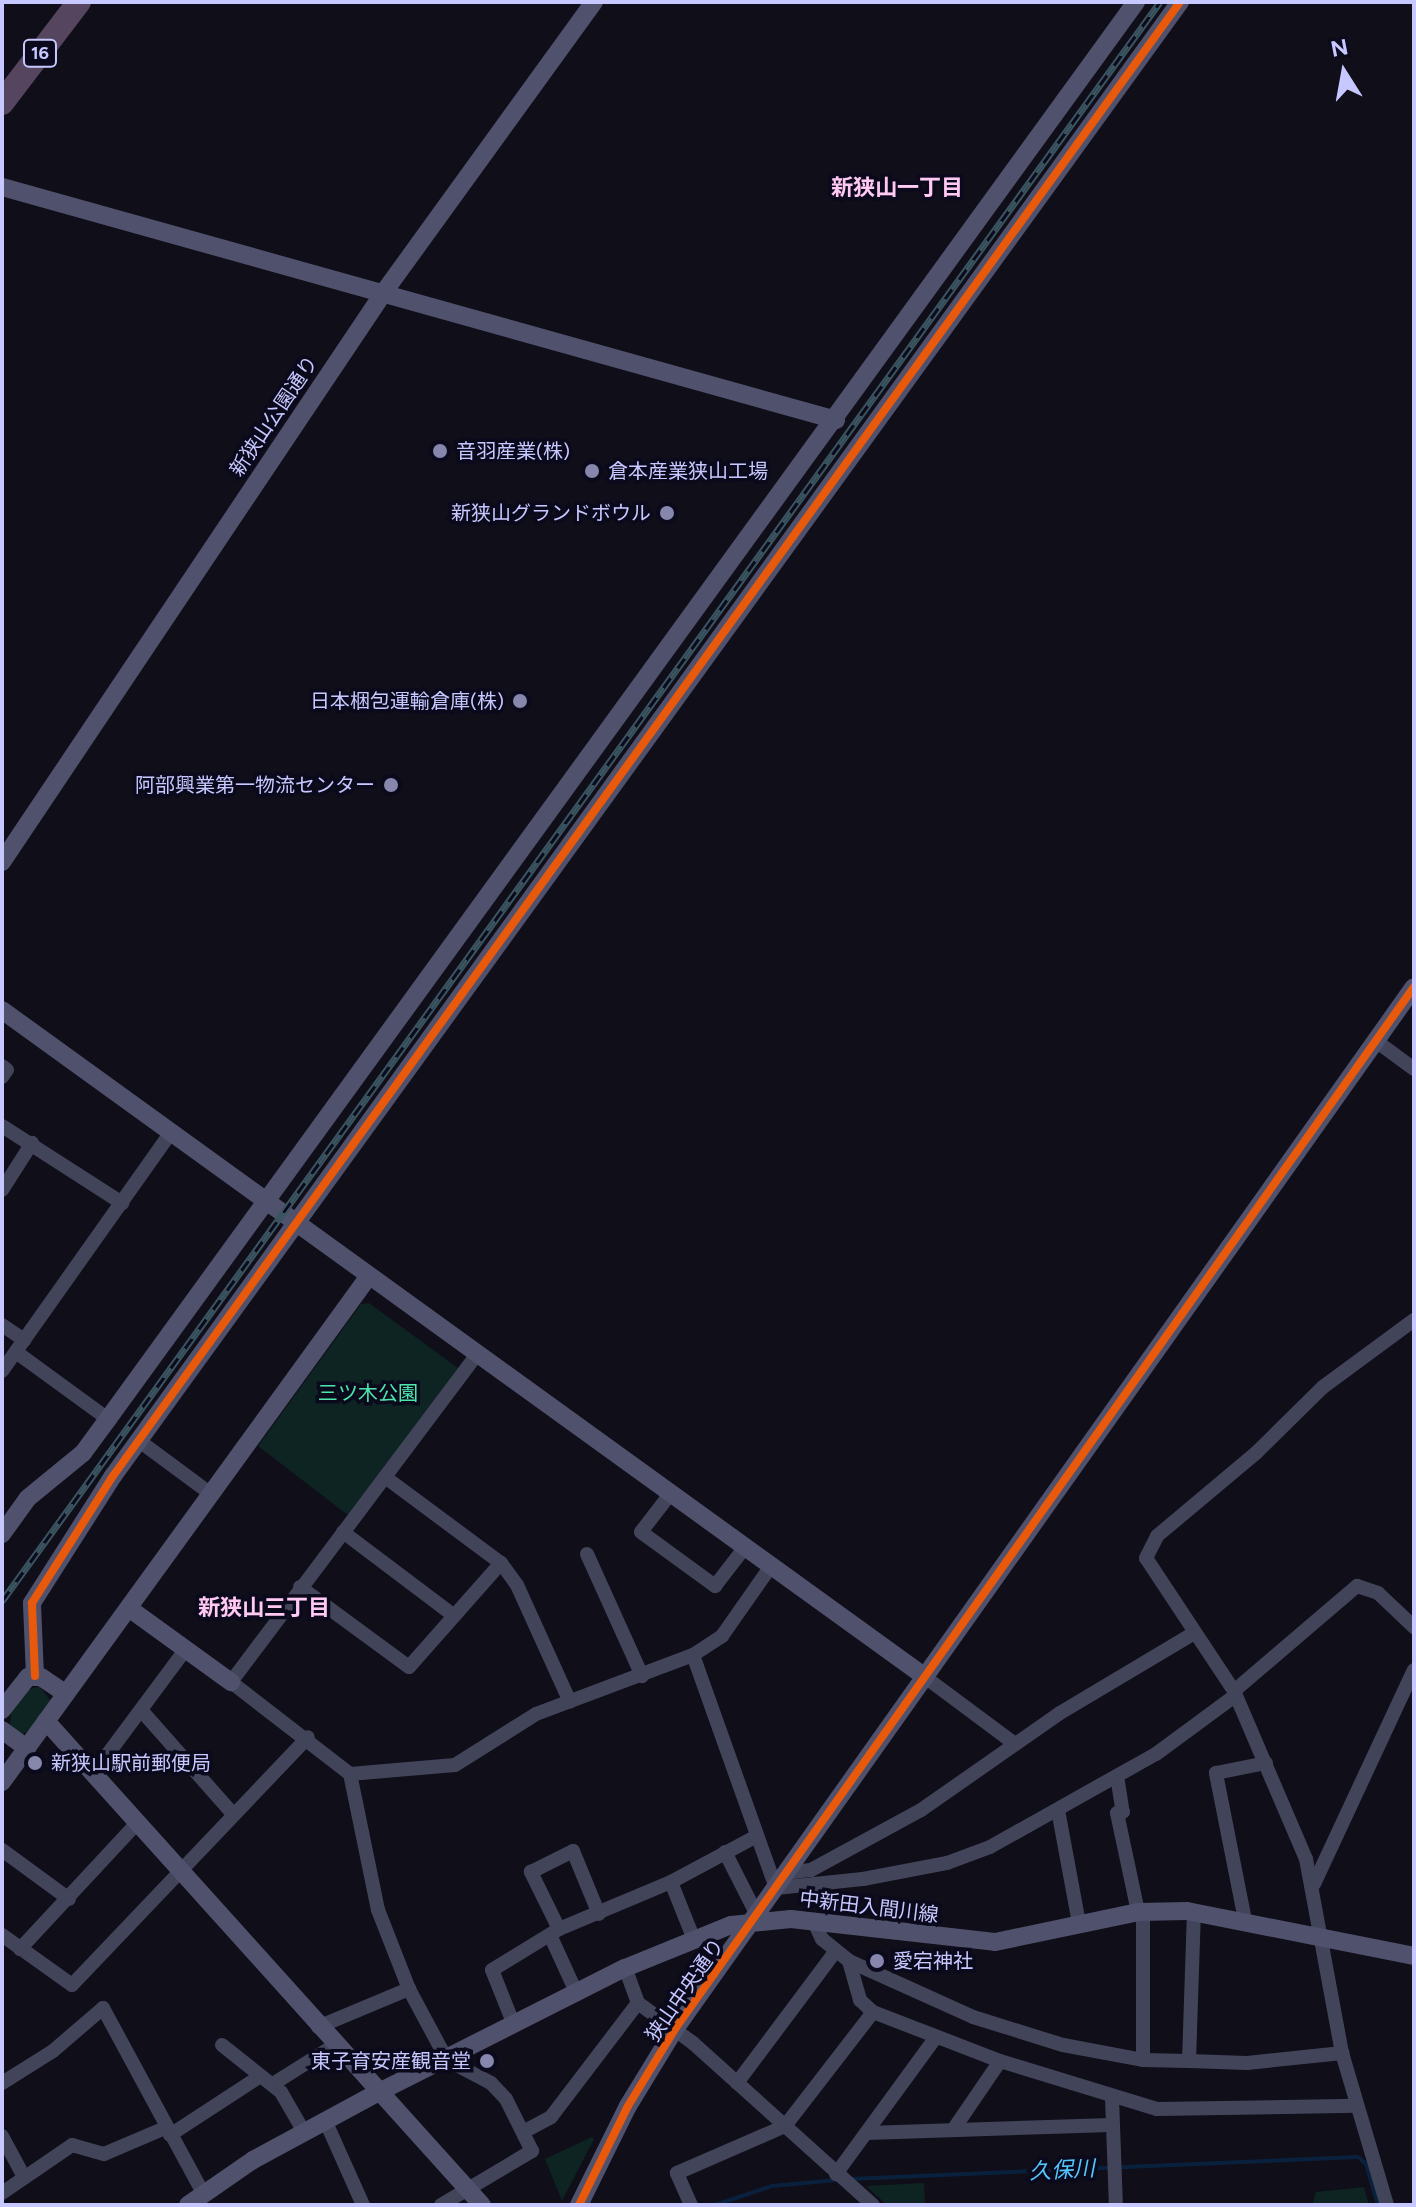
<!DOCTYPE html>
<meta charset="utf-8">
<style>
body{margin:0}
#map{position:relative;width:1416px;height:2207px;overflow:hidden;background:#0f0e19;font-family:Figtree,"Noto Sans JP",sans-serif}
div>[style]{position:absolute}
.green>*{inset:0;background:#0d2422}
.stream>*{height:4px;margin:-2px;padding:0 2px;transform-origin:2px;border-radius:2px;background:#09213c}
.street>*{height:14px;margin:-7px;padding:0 7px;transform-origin:7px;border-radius:7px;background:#42445a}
.secondary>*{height:18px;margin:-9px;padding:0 9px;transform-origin:9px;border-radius:9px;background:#50526d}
.highway>*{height:24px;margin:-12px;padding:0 12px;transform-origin:12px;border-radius:12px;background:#56455e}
.rail>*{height:7px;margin-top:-3.5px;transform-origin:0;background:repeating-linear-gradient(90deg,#0b0a1d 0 12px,#3a5460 0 24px);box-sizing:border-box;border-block:2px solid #3a5460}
.cycleway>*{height:8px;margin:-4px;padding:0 4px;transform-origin:4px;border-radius:4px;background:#e8590c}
.dots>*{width:22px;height:22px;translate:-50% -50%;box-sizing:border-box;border:4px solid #0b0a1d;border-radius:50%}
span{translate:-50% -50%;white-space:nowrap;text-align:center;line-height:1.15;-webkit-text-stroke:7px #0b0a1d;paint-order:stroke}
.shield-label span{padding:2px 6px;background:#0b0a1d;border:2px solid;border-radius:6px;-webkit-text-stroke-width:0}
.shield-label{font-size:18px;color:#c7c8ff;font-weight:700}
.street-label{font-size:20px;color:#c7c8ff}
.poi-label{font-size:20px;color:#c7c8ff}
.left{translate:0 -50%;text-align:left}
.right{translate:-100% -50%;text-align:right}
.park-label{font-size:20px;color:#4ce5aa}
.neighbourhood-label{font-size:22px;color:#ffc9f3;font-weight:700}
.water-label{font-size:22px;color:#55c7ff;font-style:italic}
.frame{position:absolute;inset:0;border:4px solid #c7c8ff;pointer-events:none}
.north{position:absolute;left:1304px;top:32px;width:80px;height:80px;-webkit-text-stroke:6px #0b0a1d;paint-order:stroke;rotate:349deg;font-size:22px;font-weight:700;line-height:32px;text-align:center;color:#c7c8ff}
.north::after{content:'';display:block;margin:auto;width:28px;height:36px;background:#c7c8ff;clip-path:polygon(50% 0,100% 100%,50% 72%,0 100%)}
</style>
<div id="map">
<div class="green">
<i style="clip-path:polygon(369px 1303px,458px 1368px,349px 1516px,258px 1446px,361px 1304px)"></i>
<i style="clip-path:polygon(39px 1686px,51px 1701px,31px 1731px,22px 1734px,10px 1725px,11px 1713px,28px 1690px)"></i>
<i style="clip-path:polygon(592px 2137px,594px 2139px,562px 2201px,545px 2159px)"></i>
<i style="clip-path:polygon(924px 2183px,925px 2205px,887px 2205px,866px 2186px)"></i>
<i style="clip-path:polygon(1364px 2187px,1369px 2205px,1312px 2205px,1316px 2192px)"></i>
</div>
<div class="stream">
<i style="left:850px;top:2179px;width:508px;rotate:-2.48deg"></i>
<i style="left:1358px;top:2157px;width:11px;rotate:41deg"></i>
<i style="left:1366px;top:2164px;width:43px;rotate:73.7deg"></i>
<i style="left:715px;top:2205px;width:60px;rotate:-18.4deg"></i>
<i style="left:772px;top:2186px;width:65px;rotate:-5.3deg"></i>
</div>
<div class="street">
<i style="left:1376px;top:1041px;width:47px;rotate:36.4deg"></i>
<i style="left:2px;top:1066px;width:6px;rotate:39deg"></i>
<i style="left:7px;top:1070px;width:9px;rotate:126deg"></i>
<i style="left:2px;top:1126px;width:143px;rotate:32.7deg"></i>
<i style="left:2px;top:1190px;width:56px;rotate:-57.4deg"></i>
<i style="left:2px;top:1325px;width:27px;rotate:34deg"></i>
<i style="left:16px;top:1352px;width:114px;rotate:36.1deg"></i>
<i style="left:2px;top:1371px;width:293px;rotate:-54.7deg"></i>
<i style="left:138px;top:1440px;width:91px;rotate:36.5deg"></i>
<i style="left:385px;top:1477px;width:144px;rotate:36.6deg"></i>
<i style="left:501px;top:1563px;width:27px;rotate:54deg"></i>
<i style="left:517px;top:1585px;width:128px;rotate:65.6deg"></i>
<i style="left:671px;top:1493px;width:49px;rotate:127.6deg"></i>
<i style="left:641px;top:1532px;width:92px;rotate:36.1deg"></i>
<i style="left:715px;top:1586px;width:49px;rotate:-52.4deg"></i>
<i style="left:343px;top:1532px;width:138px;rotate:37deg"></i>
<i style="left:587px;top:1554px;width:134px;rotate:65.7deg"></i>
<i style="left:300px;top:1587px;width:135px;rotate:36.3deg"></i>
<i style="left:409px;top:1667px;width:139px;rotate:-48.5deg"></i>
<i style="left:693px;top:1655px;width:247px;rotate:70.4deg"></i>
<i style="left:776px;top:1888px;width:87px;rotate:-5.9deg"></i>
<i style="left:863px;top:1879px;width:86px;rotate:-10.8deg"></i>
<i style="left:947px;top:1863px;width:46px;rotate:-20.4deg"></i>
<i style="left:990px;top:1847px;width:190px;rotate:-29.3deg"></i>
<i style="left:1156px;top:1754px;width:99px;rotate:-36.4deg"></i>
<i style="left:925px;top:1677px;width:112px;rotate:36.7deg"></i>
<i style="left:1234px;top:1691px;width:162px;rotate:-40.5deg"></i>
<i style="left:1357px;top:1586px;width:22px;rotate:18deg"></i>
<i style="left:1378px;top:1593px;width:50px;rotate:43.4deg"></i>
<i style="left:141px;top:1710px;width:140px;rotate:48.5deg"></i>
<i style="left:93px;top:1774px;width:154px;rotate:-53.4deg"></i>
<i style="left:350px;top:1774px;width:105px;rotate:-4.9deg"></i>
<i style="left:455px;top:1765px;width:96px;rotate:-32.2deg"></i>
<i style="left:536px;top:1714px;width:168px;rotate:-20.6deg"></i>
<i style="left:693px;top:1655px;width:35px;rotate:-33deg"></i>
<i style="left:722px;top:1636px;width:85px;rotate:-55deg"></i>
<i style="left:1117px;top:1776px;width:36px;rotate:81deg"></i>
<i style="left:1123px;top:1812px;width:6px;rotate:171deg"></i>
<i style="left:1117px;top:1813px;width:101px;rotate:78deg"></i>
<i style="left:1058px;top:1810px;width:115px;rotate:79.5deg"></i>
<i style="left:2px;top:1850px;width:83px;rotate:36.2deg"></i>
<i style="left:725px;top:1852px;width:71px;rotate:63.1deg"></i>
<i style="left:785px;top:1873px;width:26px;rotate:-7deg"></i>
<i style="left:811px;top:1870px;width:125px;rotate:-28.6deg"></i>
<i style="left:921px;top:1810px;width:169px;rotate:-34.9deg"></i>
<i style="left:1060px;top:1713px;width:156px;rotate:-30.8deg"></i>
<i style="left:671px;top:1882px;width:59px;rotate:68.2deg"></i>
<i style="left:1314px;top:1884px;width:236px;rotate:-65deg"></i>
<i style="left:1143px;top:1911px;width:149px;rotate:90deg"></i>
<i style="left:1245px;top:1920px;width:150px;rotate:-101.2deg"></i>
<i style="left:1216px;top:1773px;width:51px;rotate:-11.3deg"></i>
<i style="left:814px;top:1922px;width:19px;rotate:65deg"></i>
<i style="left:822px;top:1939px;width:35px;rotate:39deg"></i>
<i style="left:849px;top:1961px;width:41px;rotate:74.2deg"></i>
<i style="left:860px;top:2000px;width:18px;rotate:43deg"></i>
<i style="left:873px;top:2012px;width:136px;rotate:21.1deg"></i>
<i style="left:1000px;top:2061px;width:164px;rotate:17deg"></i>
<i style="left:1157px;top:2109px;width:200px;rotate:-0.9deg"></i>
<i style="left:559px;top:1929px;width:64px;rotate:-116.2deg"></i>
<i style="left:531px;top:1872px;width:47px;rotate:-26.6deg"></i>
<i style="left:573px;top:1851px;width:68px;rotate:67.6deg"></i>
<i style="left:2px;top:1935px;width:86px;rotate:35.5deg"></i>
<i style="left:72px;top:1985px;width:342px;rotate:-46.4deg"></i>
<i style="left:550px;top:1935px;width:65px;rotate:65.4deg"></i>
<i style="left:20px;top:1949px;width:171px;rotate:-47.1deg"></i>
<i style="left:849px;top:1961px;width:136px;rotate:24.3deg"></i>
<i style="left:973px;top:2017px;width:94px;rotate:17.3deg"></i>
<i style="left:1063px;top:2045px;width:81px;rotate:10.6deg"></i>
<i style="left:1143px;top:2060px;width:46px;rotate:1.2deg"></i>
<i style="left:1189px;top:2061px;width:150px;rotate:-88.1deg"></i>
<i style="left:638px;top:2003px;width:68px;rotate:36deg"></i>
<i style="left:693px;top:2043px;width:242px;rotate:42deg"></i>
<i style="left:514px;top:2025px;width:59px;rotate:-111.8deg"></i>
<i style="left:492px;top:1970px;width:79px;rotate:-31.5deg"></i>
<i style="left:559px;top:1929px;width:121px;rotate:-22.8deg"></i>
<i style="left:671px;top:1882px;width:95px;rotate:-28.2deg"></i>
<i style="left:318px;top:2027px;width:99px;rotate:-22.7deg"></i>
<i style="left:222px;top:2045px;width:75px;rotate:38.5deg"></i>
<i style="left:281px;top:2092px;width:46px;rotate:60.1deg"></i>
<i style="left:1189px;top:2061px;width:58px;rotate:2deg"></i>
<i style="left:1247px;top:2063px;width:96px;rotate:-6deg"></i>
<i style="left:2px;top:2083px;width:60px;rotate:-32.1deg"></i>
<i style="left:53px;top:2051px;width:66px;rotate:-40.7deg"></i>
<i style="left:103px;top:2008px;width:210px;rotate:61.6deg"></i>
<i style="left:737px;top:2083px;width:164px;rotate:-53.2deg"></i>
<i style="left:273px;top:2084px;width:73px;rotate:-32.2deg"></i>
<i style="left:1112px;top:2098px;width:107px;rotate:87.9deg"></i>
<i style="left:325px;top:2120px;width:93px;rotate:65.9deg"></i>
<i style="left:953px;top:2130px;width:83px;rotate:-55.7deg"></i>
<i style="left:523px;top:2132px;width:32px;rotate:-28deg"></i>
<i style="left:551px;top:2117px;width:143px;rotate:-52.7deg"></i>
<i style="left:638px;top:2003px;width:37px;rotate:-110deg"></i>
<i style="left:867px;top:2133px;width:244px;rotate:-1.9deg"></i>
<i style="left:170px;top:2135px;width:106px;rotate:-33.1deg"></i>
<i style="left:2px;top:2136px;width:47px;rotate:61.8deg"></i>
<i style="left:836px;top:2174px;width:168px;rotate:-53.9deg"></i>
<i style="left:2px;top:2193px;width:85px;rotate:-34.4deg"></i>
<i style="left:72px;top:2145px;width:33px;rotate:16deg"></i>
<i style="left:104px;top:2154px;width:66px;rotate:-23.1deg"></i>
<i style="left:441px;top:2205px;width:106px;rotate:-30.7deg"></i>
<i style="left:532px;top:2151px;width:58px;rotate:-116.6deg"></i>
<i style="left:506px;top:2099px;width:22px;rotate:-133deg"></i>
<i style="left:491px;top:2083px;width:50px;rotate:-152.4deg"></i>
<i style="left:447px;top:2060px;width:81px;rotate:-118.2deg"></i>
<i style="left:409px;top:1989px;width:85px;rotate:-111.4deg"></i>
<i style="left:378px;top:1910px;width:139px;rotate:-101.6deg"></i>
<i style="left:350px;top:1774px;width:150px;rotate:-142.3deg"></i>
<i style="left:231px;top:1682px;width:410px;rotate:-53.1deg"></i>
<i style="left:691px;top:2205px;width:35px;rotate:-114deg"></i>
<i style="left:677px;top:2173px;width:118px;rotate:-23.5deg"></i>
<i style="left:785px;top:2126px;width:144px;rotate:-52.3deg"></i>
<i style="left:1387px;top:2205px;width:159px;rotate:-106.5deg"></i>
<i style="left:1342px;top:2053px;width:197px;rotate:-100.5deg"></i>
<i style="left:1306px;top:1859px;width:183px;rotate:-113.2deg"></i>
<i style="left:1234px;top:1691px;width:159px;rotate:-123.5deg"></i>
<i style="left:1146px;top:1558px;width:25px;rotate:-63deg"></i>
<i style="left:1157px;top:1536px;width:129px;rotate:-40deg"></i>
<i style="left:1256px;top:1453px;width:94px;rotate:-44.6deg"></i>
<i style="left:1323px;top:1387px;width:113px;rotate:-36.4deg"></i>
</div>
<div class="secondary">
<i style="left:2px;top:187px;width:866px;rotate:15.61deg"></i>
<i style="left:2px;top:862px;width:686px;rotate:-56.17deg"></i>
<i style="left:384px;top:292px;width:358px;rotate:-54.1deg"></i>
<i style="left:2px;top:1010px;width:1139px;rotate:35.85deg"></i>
<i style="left:2px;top:1534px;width:44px;rotate:-54.2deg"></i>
<i style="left:28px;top:1498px;width:71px;rotate:-39.3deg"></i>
<i style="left:83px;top:1453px;width:42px;rotate:-53.7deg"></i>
<i style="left:108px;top:1419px;width:1751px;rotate:-54.04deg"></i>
<i style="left:130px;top:1609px;width:125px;rotate:35.9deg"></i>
<i style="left:35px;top:1676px;width:73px;rotate:-92.4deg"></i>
<i style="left:32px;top:1603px;width:151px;rotate:-57.5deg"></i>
<i style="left:113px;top:1476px;width:1820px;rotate:-54.1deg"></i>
<i style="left:2px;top:1710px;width:42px;rotate:-51.8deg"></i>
<i style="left:28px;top:1677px;width:13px"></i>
<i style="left:41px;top:1677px;width:30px;rotate:34deg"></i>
<i style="left:46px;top:1721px;width:651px;rotate:47.99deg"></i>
<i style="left:2px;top:1730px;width:31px;rotate:36deg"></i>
<i style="left:2px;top:1782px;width:625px;rotate:-54.05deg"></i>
<i style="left:188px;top:2205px;width:79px;rotate:-34.7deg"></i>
<i style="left:253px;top:2160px;width:143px;rotate:-28.4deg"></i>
<i style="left:379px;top:2092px;width:275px;rotate:-26.8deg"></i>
<i style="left:625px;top:1968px;width:114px;rotate:-22.1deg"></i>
<i style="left:731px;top:1925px;width:60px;rotate:-5.7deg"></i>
<i style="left:791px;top:1919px;width:205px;rotate:6.4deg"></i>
<i style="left:995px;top:1942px;width:146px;rotate:-11.8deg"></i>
<i style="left:1138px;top:1912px;width:49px;rotate:-1.2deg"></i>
<i style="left:1187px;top:1911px;width:231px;rotate:11.2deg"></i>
<i style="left:579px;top:2205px;width:110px;rotate:-63.7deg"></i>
<i style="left:628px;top:2106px;width:90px;rotate:-58.6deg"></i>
<i style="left:675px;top:2029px;width:1277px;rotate:-54.66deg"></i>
</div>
<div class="highway">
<i style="left:2px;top:103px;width:127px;rotate:-52.7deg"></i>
</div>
<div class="rail">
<i style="left:2px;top:1601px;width:1974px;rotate:-54.09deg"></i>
</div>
<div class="cycleway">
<i style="left:35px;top:1676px;width:73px;rotate:-92.4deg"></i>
<i style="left:32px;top:1603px;width:151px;rotate:-57.5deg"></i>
<i style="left:113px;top:1476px;width:1820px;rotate:-54.1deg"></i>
<i style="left:579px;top:2205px;width:110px;rotate:-63.7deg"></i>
<i style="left:628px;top:2106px;width:90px;rotate:-58.6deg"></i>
<i style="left:675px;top:2029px;width:1277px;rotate:-54.66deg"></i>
</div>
<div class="dots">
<i style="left:440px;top:451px;background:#8787ae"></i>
<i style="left:592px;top:471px;background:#8787ae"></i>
<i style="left:667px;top:513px;background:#8787ae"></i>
<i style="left:520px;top:701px;background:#8787ae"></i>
<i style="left:391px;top:785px;background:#8787ae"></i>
<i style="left:35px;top:1763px;background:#8787ae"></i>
<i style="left:877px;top:1961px;background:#8787ae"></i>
<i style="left:487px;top:2061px;background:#8787ae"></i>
</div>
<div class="shield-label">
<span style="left:40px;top:53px">16</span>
</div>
<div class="street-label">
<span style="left:274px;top:416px;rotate:-56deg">新狭山公園通り</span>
<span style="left:869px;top:1907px;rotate:7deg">中新田入間川線</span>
<span style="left:685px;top:1990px;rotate:-55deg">狭山中央通り</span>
</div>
<div class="poi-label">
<span class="left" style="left:456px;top:451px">音羽産業(株)</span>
<span class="left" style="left:608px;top:471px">倉本産業狭山工場</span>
<span class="right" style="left:651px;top:513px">新狭山グランドボウル</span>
<span class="right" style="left:504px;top:701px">日本梱包運輸倉庫(株)</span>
<span class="right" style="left:375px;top:785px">阿部興業第一物流センター</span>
<span class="left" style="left:51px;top:1763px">新狭山駅前郵便局</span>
<span class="left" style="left:893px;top:1961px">愛宕神社</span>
<span class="right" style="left:471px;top:2061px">東子育安産観音堂</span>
</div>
<div class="park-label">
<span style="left:368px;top:1393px">三ツ木公園</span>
</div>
<div class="neighbourhood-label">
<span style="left:897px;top:188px">新狭山一丁目</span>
<span style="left:264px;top:1608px">新狭山三丁目</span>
</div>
<div class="water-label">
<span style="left:1062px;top:2170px;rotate:-3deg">久保川</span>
</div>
<div class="frame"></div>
<div class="north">N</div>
</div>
